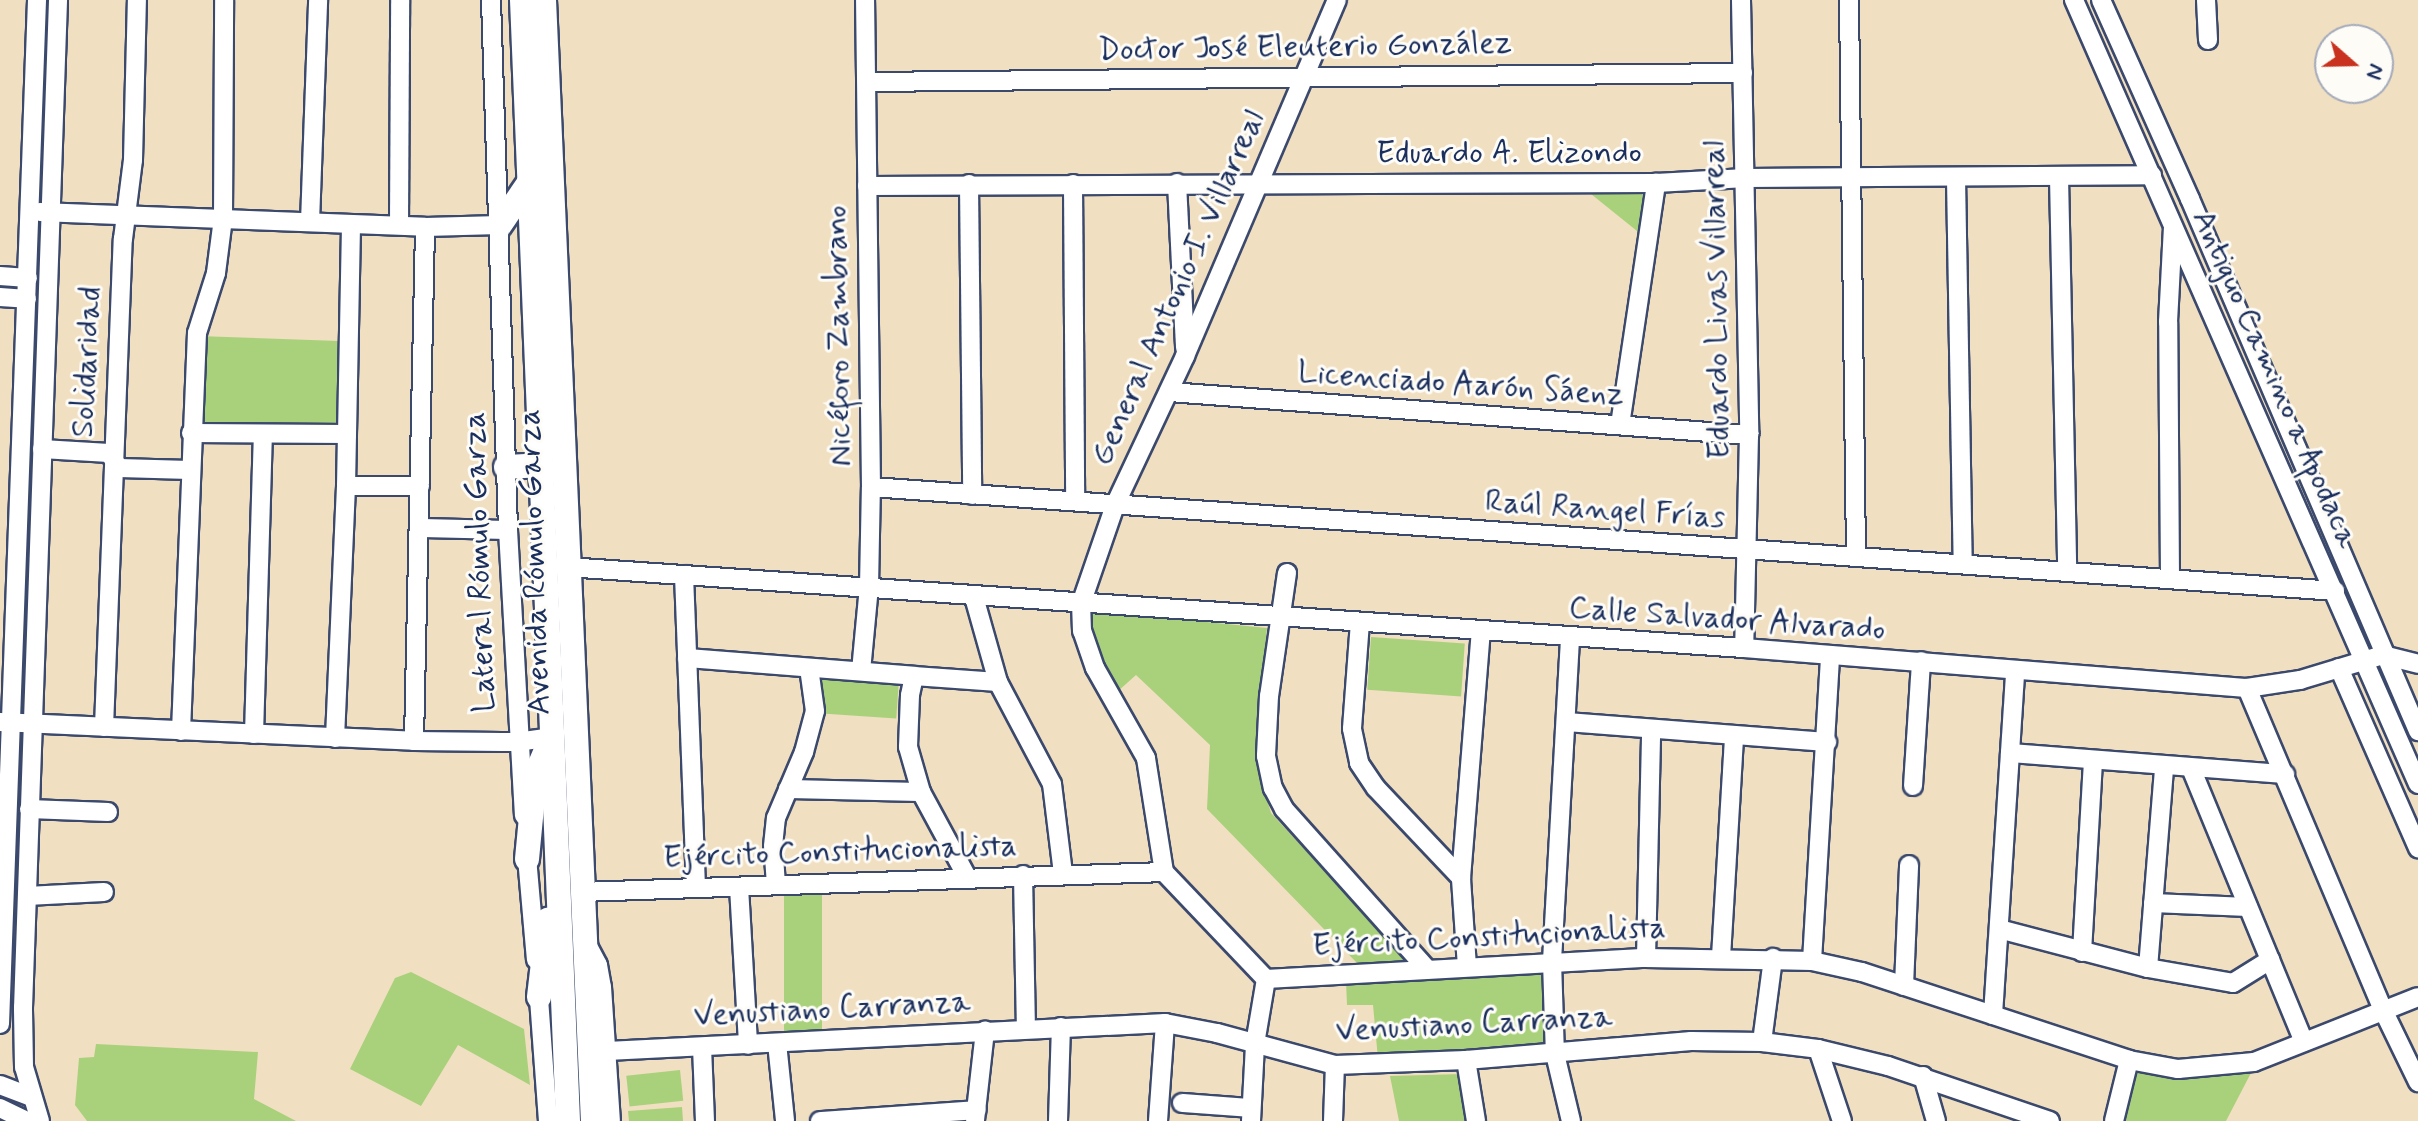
<!DOCTYPE html>
<meta charset="utf-8">
<style>
body{margin:0}
#map{position:relative;width:2418px;height:1121px;overflow:hidden;background:#f1dfc1;font-family:Mynerve,sans-serif}
div>[style]{position:absolute}
.green>*{inset:0;background:#a9d17c;transform-origin:0 0}
.roads{filter:drop-shadow(2px 0 #3b496d) drop-shadow(-2px 0 #3b496d) drop-shadow(0 2px #3b496d) drop-shadow(0 -2px #3b496d)}
.minor>*{height:18px;margin:-9px;padding:0 9px;transform-origin:9px;border-radius:9px;background:#fff}
.major>*{height:24px;margin:-12px;padding:0 12px;transform-origin:12px;border-radius:12px;background:#fff}
span{translate:-50% -50%;white-space:nowrap;text-align:center;line-height:1.15;-webkit-text-stroke:6px #fdfcf7;paint-order:stroke}
.street-label{font-size:32px;color:#1b2f5e}
.north{position:absolute;left:2314px;top:24px;width:80px;height:80px;box-sizing:border-box;background:#fdfcf7;border:2px solid #a3aaba;border-radius:50%;rotate:110deg;font-size:22px;font-weight:700;line-height:32px;text-align:center;color:#1b2f5e}
.north::after{content:'';display:block;margin:auto;width:28px;height:36px;background:#c8321e;clip-path:polygon(50% 0,100% 100%,50% 72%,0 100%)}
</style>
<div id="map">
<div class="green">
<i style="clip-path:polygon(1641px 193px,1647px 199px,1642px 235px,1591px 194px)"></i>
<i style="left:198px;top:336px;width:141px;height:90px;rotate:2deg"></i>
<i style="clip-path:polygon(1086px 610px,1267px 628px,1255px 759px,1271px 813px,1409px 963px,1357px 963px,1207px 809px,1210px 745px,1136px 675px,1117px 692px,1091px 642px)"></i>
<i style="left:1371px;top:637px;width:94px;height:53px;rotate:4deg"></i>
<i style="left:818px;top:662px;width:82px;height:51px;rotate:4deg"></i>
<i style="left:784px;top:893px;width:38px;height:142px"></i>
<i style="clip-path:polygon(1545px 970px,1546px 1053px,1378px 1059px,1373px 1005px,1347px 1005px,1346px 981px)"></i>
<i style="clip-path:polygon(411px 972px,524px 1029px,530px 1085px,458px 1045px,421px 1106px,350px 1069px,395px 978px)"></i>
<i style="clip-path:polygon(96px 1044px,258px 1052px,254px 1099px,296px 1121px,87px 1121px,75px 1105px,79px 1058px,94px 1057px)"></i>
<i style="clip-path:polygon(2137px 1069px,2169px 1075px,2214px 1076px,2252px 1071px,2226px 1121px,2123px 1121px)"></i>
<i style="left:680px;top:1070px;width:31px;height:54px;rotate:84deg"></i>
<i style="clip-path:polygon(1463px 1074px,1468px 1121px,1399px 1121px,1390px 1076px)"></i>
<i style="clip-path:polygon(682px 1107px,683px 1121px,629px 1121px,628px 1111px)"></i>
</div>
<div class="roads">
<div class="minor">
<i style="left:491px;top:0;width:530px;rotate:88.16deg"></i>
<i style="left:508px;top:530px;width:286px;rotate:86.8deg"></i>
<i style="left:1741px;top:0;width:435px;rotate:88.9deg"></i>
<i style="left:1749px;top:435px;width:213px;rotate:91.3deg"></i>
<i style="left:1849px;top:0;width:557px;rotate:89.28deg"></i>
<i style="left:2074px;top:0;width:856px;rotate:66.31deg"></i>
<i style="left:2101px;top:0;width:218px;rotate:65.9deg"></i>
<i style="left:2190px;top:199px;width:579px;rotate:66.8deg"></i>
<i style="left:2206px;top:0;width:40px;rotate:87.1deg"></i>
<i style="left:867px;top:82px;width:876px;rotate:-0.59deg"></i>
<i style="left:2059px;top:177px;width:392px;rotate:88.8deg"></i>
<i style="left:1956px;top:178px;width:386px;rotate:89deg"></i>
<i style="left:1177px;top:183px;width:165px;rotate:87.2deg"></i>
<i style="left:969px;top:184px;width:311px;rotate:89.4deg"></i>
<i style="left:1073px;top:184px;width:317px;rotate:89.6deg"></i>
<i style="left:867px;top:186px;width:789px;rotate:-0.22deg"></i>
<i style="left:1656px;top:183px;width:90px;rotate:-3.2deg"></i>
<i style="left:1746px;top:178px;width:406px;rotate:-0.4deg"></i>
<i style="left:40px;top:212px;width:385px;rotate:2.2deg"></i>
<i style="left:425px;top:227px;width:75px;rotate:-1.5deg"></i>
<i style="left:310px;top:222px;width:222px;rotate:-87.9deg"></i>
<i style="left:399px;top:225px;width:225px;rotate:-89.7deg"></i>
<i style="left:0;top:276px;width:28px;rotate:4deg"></i>
<i style="left:0;top:297px;width:27px;rotate:4deg"></i>
<i style="left:1169px;top:392px;width:582px;rotate:4.24deg"></i>
<i style="left:1620px;top:425px;width:245px;rotate:-81.5deg"></i>
<i style="left:191px;top:433px;width:156px;rotate:0.4deg"></i>
<i style="left:42px;top:449px;width:67px;rotate:3.4deg"></i>
<i style="left:109px;top:453px;width:18px;rotate:56deg"></i>
<i style="left:119px;top:468px;width:71px;rotate:1.6deg"></i>
<i style="left:346px;top:486px;width:74px"></i>
<i style="left:871px;top:487px;width:1468px;rotate:4.06deg"></i>
<i style="left:421px;top:528px;width:87px;rotate:1.3deg"></i>
<i style="left:567px;top:567px;width:1180px;rotate:3.94deg"></i>
<i style="left:1744px;top:648px;width:505px;rotate:4.55deg"></i>
<i style="left:2247px;top:688px;width:54px;rotate:-8.6deg"></i>
<i style="left:2300px;top:680px;width:87px;rotate:-16.8deg"></i>
<i style="left:2383px;top:655px;width:36px;rotate:14deg"></i>
<i style="left:1287px;top:573px;width:124px;rotate:98.3deg"></i>
<i style="left:1269px;top:696px;width:60px;rotate:92.9deg"></i>
<i style="left:1266px;top:756px;width:33px;rotate:78deg"></i>
<i style="left:1273px;top:788px;width:24px;rotate:62deg"></i>
<i style="left:1284px;top:809px;width:215px;rotate:48.2deg"></i>
<i style="left:684px;top:575px;width:312px;rotate:87.8deg"></i>
<i style="left:2170px;top:578px;width:256px;rotate:-90.4deg"></i>
<i style="left:2168px;top:322px;width:94px;rotate:-87deg"></i>
<i style="left:974px;top:597px;width:88px;rotate:74.2deg"></i>
<i style="left:998px;top:682px;width:115px;rotate:62.1deg"></i>
<i style="left:1052px;top:784px;width:90px;rotate:83deg"></i>
<i style="left:1360px;top:622px;width:107px;rotate:94.3deg"></i>
<i style="left:1352px;top:729px;width:35px;rotate:78deg"></i>
<i style="left:1359px;top:763px;width:30px;rotate:56deg"></i>
<i style="left:1376px;top:788px;width:124px;rotate:46.6deg"></i>
<i style="left:1570px;top:639px;width:323px;rotate:93.2deg"></i>
<i style="left:1552px;top:961px;width:93px;rotate:88.2deg"></i>
<i style="left:1555px;top:1054px;width:69px;rotate:76.6deg"></i>
<i style="left:687px;top:658px;width:228px;rotate:4.5deg"></i>
<i style="left:2339px;top:668px;width:197px;rotate:66.3deg"></i>
<i style="left:861px;top:671px;width:84px;rotate:-84.6deg"></i>
<i style="left:869px;top:587px;width:100px;rotate:-88.9deg"></i>
<i style="left:871px;top:487px;width:487px;rotate:-90.7deg"></i>
<i style="left:2247px;top:688px;width:352px;rotate:67.1deg"></i>
<i style="left:2384px;top:1012px;width:78px;rotate:64.1deg"></i>
<i style="left:0;top:722px;width:414px;rotate:2.6deg"></i>
<i style="left:414px;top:741px;width:103px;rotate:0.6deg"></i>
<i style="left:517px;top:742px;width:34px;rotate:-8deg"></i>
<i style="left:1566px;top:722px;width:262px;rotate:4.4deg"></i>
<i style="left:104px;top:727px;width:488px;rotate:-87.8deg"></i>
<i style="left:123px;top:239px;width:80px;rotate:-82.8deg"></i>
<i style="left:133px;top:160px;width:160px;rotate:-88.6deg"></i>
<i style="left:181px;top:731px;width:398px;rotate:-87.7deg"></i>
<i style="left:197px;top:333px;width:63px;rotate:-72.4deg"></i>
<i style="left:216px;top:273px;width:55px;rotate:-82.7deg"></i>
<i style="left:223px;top:218px;width:218px;rotate:-89.7deg"></i>
<i style="left:254px;top:734px;width:299px;rotate:-88.3deg"></i>
<i style="left:335px;top:738px;width:252px;rotate:-87.5deg"></i>
<i style="left:346px;top:486px;width:262px;rotate:-88.9deg"></i>
<i style="left:414px;top:741px;width:514px;rotate:-88.77deg"></i>
<i style="left:2010px;top:753px;width:276px;rotate:4.4deg"></i>
<i style="left:2191px;top:768px;width:296px;rotate:67.6deg"></i>
<i style="left:1913px;top:786px;width:125px;rotate:-86.3deg"></i>
<i style="left:788px;top:789px;width:133px;rotate:1.3deg"></i>
<i style="left:29px;top:809px;width:79px;rotate:2.2deg"></i>
<i style="left:526px;top:846px;width:114px;rotate:85deg"></i>
<i style="left:1164px;top:872px;width:115px;rotate:-99deg"></i>
<i style="left:1146px;top:758px;width:103px;rotate:-119.5deg"></i>
<i style="left:1095px;top:668px;width:39px;rotate:-109deg"></i>
<i style="left:1082px;top:631px;width:27px;rotate:-92deg"></i>
<i style="left:1081px;top:604px;width:105px;rotate:-71deg"></i>
<i style="left:1115px;top:505px;width:165px;rotate:-64.8deg"></i>
<i style="left:1185px;top:356px;width:387px;rotate:-66.9deg"></i>
<i style="left:1023px;top:875px;width:154px;rotate:88.9deg"></i>
<i style="left:967px;top:877px;width:97px;rotate:-118.4deg"></i>
<i style="left:921px;top:792px;width:47px;rotate:-106.1deg"></i>
<i style="left:908px;top:747px;width:52px;rotate:-87.8deg"></i>
<i style="left:910px;top:695px;width:19px;rotate:-78deg"></i>
<i style="left:914px;top:676px;width:84px;rotate:4.1deg"></i>
<i style="left:776px;top:885px;width:39px;rotate:-94deg"></i>
<i style="left:773px;top:846px;width:28px;rotate:-84deg"></i>
<i style="left:776px;top:818px;width:72px;rotate:-67deg"></i>
<i style="left:804px;top:752px;width:42px;rotate:-75deg"></i>
<i style="left:815px;top:711px;width:43px;rotate:-97.9deg"></i>
<i style="left:739px;top:887px;width:158px;rotate:86.7deg"></i>
<i style="left:581px;top:892px;width:583px;rotate:-1.96deg"></i>
<i style="left:1164px;top:872px;width:148px;rotate:46.4deg"></i>
<i style="left:1266px;top:979px;width:381px;rotate:-3.2deg"></i>
<i style="left:1646px;top:958px;width:166px;rotate:1deg"></i>
<i style="left:1812px;top:961px;width:51px;rotate:12.4deg"></i>
<i style="left:1862px;top:972px;width:281px;rotate:18.2deg"></i>
<i style="left:2129px;top:1060px;width:50px;rotate:10.4deg"></i>
<i style="left:2178px;top:1069px;width:76px;rotate:-5.3deg"></i>
<i style="left:2254px;top:1062px;width:176px;rotate:-21.6deg"></i>
<i style="left:27px;top:896px;width:77px;rotate:-3deg"></i>
<i style="left:2153px;top:903px;width:95px;rotate:2.4deg"></i>
<i style="left:1999px;top:929px;width:154px;rotate:14.7deg"></i>
<i style="left:2148px;top:968px;width:86px;rotate:10deg"></i>
<i style="left:2233px;top:983px;width:44px;rotate:-31.9deg"></i>
<i style="left:589px;top:948px;width:19px;rotate:62deg"></i>
<i style="left:598px;top:965px;width:22px;rotate:80deg"></i>
<i style="left:602px;top:987px;width:134px;rotate:86.2deg"></i>
<i style="left:2082px;top:952px;width:192px;rotate:-86.7deg"></i>
<i style="left:1721px;top:957px;width:222px;rotate:-86.6deg"></i>
<i style="left:1646px;top:958px;width:229px;rotate:-88.7deg"></i>
<i style="left:1812px;top:961px;width:306px;rotate:-86.6deg"></i>
<i style="left:1467px;top:967px;width:89px;rotate:-93.9deg"></i>
<i style="left:1461px;top:878px;width:248px;rotate:-85.4deg"></i>
<i style="left:2148px;top:968px;width:202px;rotate:-85.4deg"></i>
<i style="left:538px;top:985px;width:136px;rotate:85.8deg"></i>
<i style="left:1904px;top:986px;width:121px;rotate:-87.6deg"></i>
<i style="left:1993px;top:1015px;width:345px;rotate:-86.3deg"></i>
<i style="left:0;top:1024px;width:1025px;rotate:-87.93deg"></i>
<i style="left:1762px;top:1042px;width:85px;rotate:-82.5deg"></i>
<i style="left:777px;top:1043px;width:78px;rotate:84.1deg"></i>
<i style="left:702px;top:1047px;width:74px;rotate:87.7deg"></i>
<i style="left:1818px;top:1049px;width:76px;rotate:71.6deg"></i>
<i style="left:607px;top:1051px;width:559px;rotate:-2.87deg"></i>
<i style="left:1165px;top:1023px;width:53px;rotate:10.9deg"></i>
<i style="left:1217px;top:1033px;width:122px;rotate:15.2deg"></i>
<i style="left:1335px;top:1065px;width:131px;rotate:-2.2deg"></i>
<i style="left:1466px;top:1060px;width:226px;rotate:-4.8deg"></i>
<i style="left:1691px;top:1041px;width:71px;rotate:0.8deg"></i>
<i style="left:1762px;top:1042px;width:56px;rotate:7.1deg"></i>
<i style="left:1818px;top:1049px;width:72px;rotate:13.7deg"></i>
<i style="left:1888px;top:1066px;width:171px;rotate:18.8deg"></i>
<i style="left:1466px;top:1060px;width:62px;rotate:80.7deg"></i>
<i style="left:1923px;top:1076px;width:47px;rotate:73.9deg"></i>
<i style="left:0;top:1085px;width:34px;rotate:21deg"></i>
<i style="left:1182px;top:1103px;width:68px;rotate:4.2deg"></i>
<i style="left:0;top:1108px;width:30px;rotate:26deg"></i>
<i style="left:975px;top:1120px;width:90px;rotate:-83.6deg"></i>
<i style="left:40px;top:1121px;width:56px;rotate:-106.5deg"></i>
<i style="left:24px;top:1067px;width:59px;rotate:-91deg"></i>
<i style="left:23px;top:1008px;width:1009px;rotate:-88.01deg"></i>
<i style="left:820px;top:1121px;width:157px;rotate:-4deg"></i>
<i style="left:1058px;top:1121px;width:94px;rotate:-88.2deg"></i>
<i style="left:1158px;top:1121px;width:98px;rotate:-85.9deg"></i>
<i style="left:1251px;top:1121px;width:77px;rotate:-87deg"></i>
<i style="left:1255px;top:1044px;width:66px;rotate:-80.4deg"></i>
<i style="left:1333px;top:1121px;width:56px;rotate:-88deg"></i>
<i style="left:2114px;top:1121px;width:63px;rotate:-76.2deg"></i>
</div>
<div class="major">
<i style="left:522px;top:0;width:1122px;rotate:87.65deg"></i>
<i style="left:544px;top:0;width:1122px;rotate:87.5deg"></i>
<i style="left:500px;top:225px;width:53px;rotate:-55.7deg"></i>
<i style="left:506px;top:467px;width:35px;rotate:-3deg"></i>
<i style="left:527px;top:859px;width:83px;rotate:-84.5deg"></i>
<i style="left:535px;top:776px;width:34px;rotate:-67deg"></i>
<i style="left:539px;top:997px;width:78px;rotate:-83.3deg"></i>
</div>
</div>
<div class="street-label">
<span style="left:1305px;top:47px;rotate:-1deg">Doctor José Eleuterio González</span>
<span style="left:1509px;top:153px">Eduardo A. Elizondo</span>
<span style="left:1178px;top:288px;rotate:-66deg">General Antonio I. Villarreal</span>
<span style="left:1717px;top:300px;rotate:-91deg">Eduardo Livas Villarreal</span>
<span style="left:839px;top:336px;rotate:-91deg">Nicéforo Zambrano</span>
<span style="left:87px;top:362px;rotate:-87deg">Solidaridad</span>
<span style="left:2275px;top:379px;rotate:66deg">Antiguo Camino a Apodaca</span>
<span style="left:1461px;top:384px;rotate:4deg">Licenciado Aarón Sáenz</span>
<span style="left:1605px;top:510px;rotate:4deg">Raúl Rangel Frías</span>
<span style="left:480px;top:562px;rotate:-92deg">Lateral Rómulo Garza</span>
<span style="left:535px;top:562px;rotate:-92deg">Avenida Rómulo Garza</span>
<span style="left:1727px;top:619px;rotate:4deg">Calle Salvador Alvarado</span>
<span style="left:840px;top:852px;rotate:-2deg">Ejército Constitucionalista</span>
<span style="left:1489px;top:937px;rotate:-3deg">Ejército Constitucionalista</span>
<span style="left:832px;top:1009px;rotate:-3deg">Venustiano Carranza</span>
<span style="left:1474px;top:1024px;rotate:-3deg">Venustiano Carranza</span>
</div>
<div class="north">N</div>
</div>
